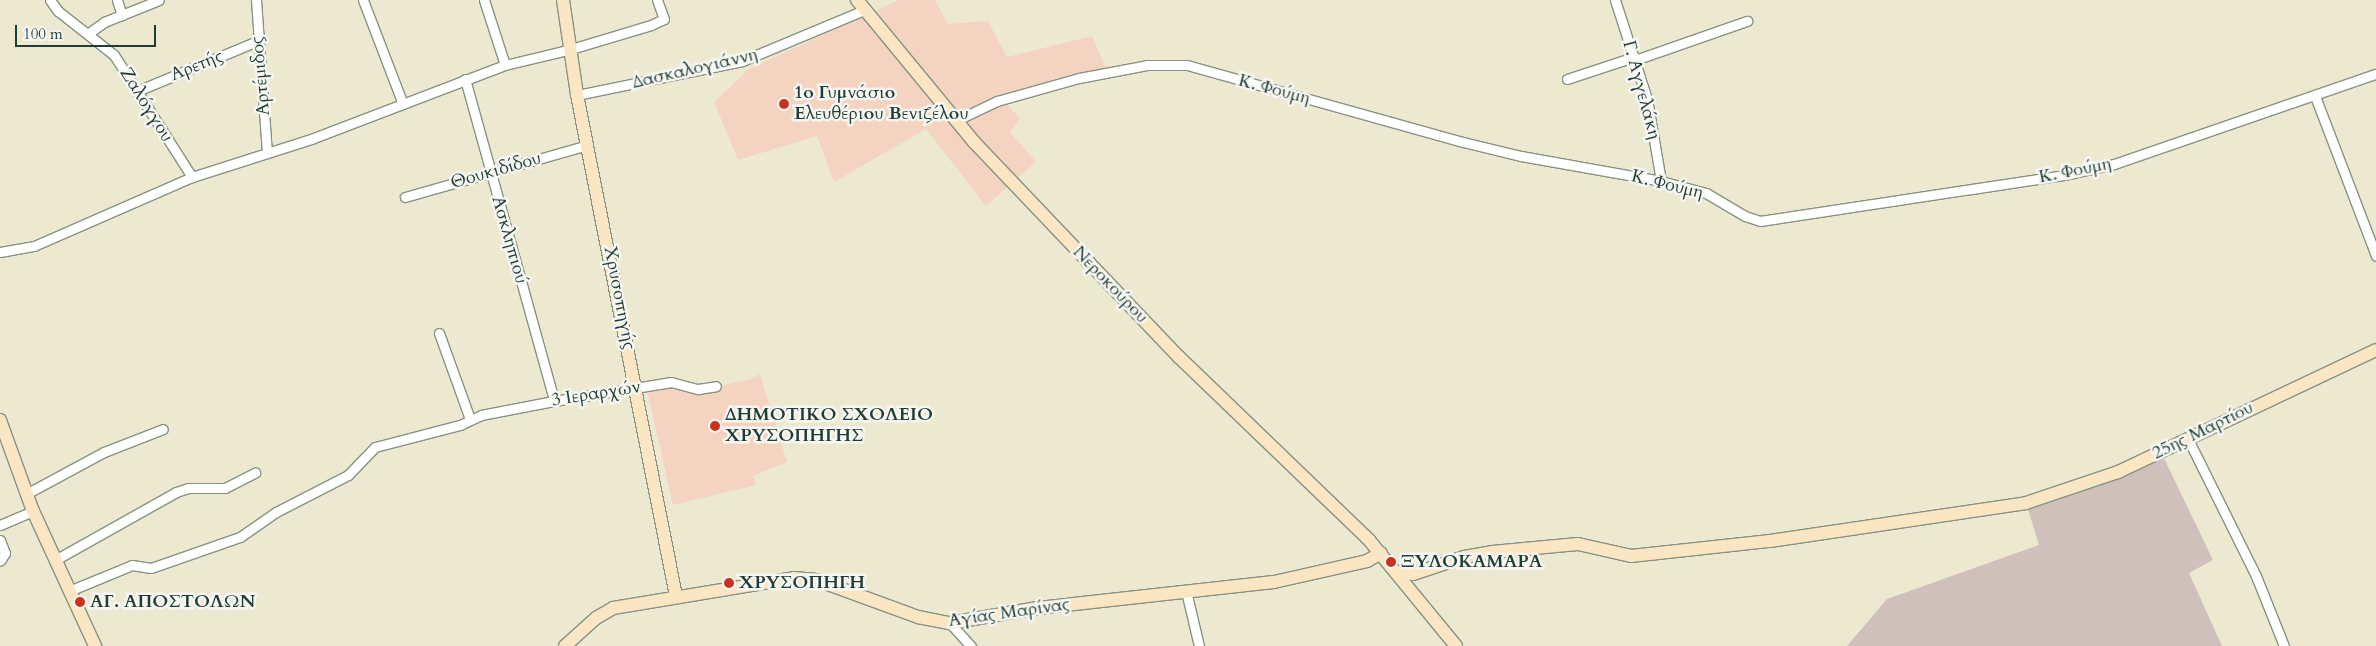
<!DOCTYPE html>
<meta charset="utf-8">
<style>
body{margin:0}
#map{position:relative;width:2376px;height:646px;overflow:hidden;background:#ede9d1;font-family:Cardo,serif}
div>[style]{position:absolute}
.built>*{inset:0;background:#f4d3c0}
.industrial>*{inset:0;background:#d0c0bc}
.roads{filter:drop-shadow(1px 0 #869382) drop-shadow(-1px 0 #869382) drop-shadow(0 1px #869382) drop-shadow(0 -1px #869382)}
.street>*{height:9px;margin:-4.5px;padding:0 4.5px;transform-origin:4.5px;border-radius:4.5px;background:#fff}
.secondary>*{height:12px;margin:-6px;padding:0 6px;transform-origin:6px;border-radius:6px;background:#fbe6c4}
.dots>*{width:14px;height:14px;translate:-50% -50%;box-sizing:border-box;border:2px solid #f6f6f2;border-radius:50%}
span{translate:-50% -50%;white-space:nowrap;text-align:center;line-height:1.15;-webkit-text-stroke:5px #f6f6f2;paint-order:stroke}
.street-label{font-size:18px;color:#1f3d34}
.poi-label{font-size:18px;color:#1f3d34;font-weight:700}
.left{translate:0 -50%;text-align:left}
.scale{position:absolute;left:15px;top:25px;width:141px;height:22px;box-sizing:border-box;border:2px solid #1f3d34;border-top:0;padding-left:6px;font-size:15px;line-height:18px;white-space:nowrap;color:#1f3d34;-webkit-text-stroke:4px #f6f6f2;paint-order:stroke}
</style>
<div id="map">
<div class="built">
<i style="clip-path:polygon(899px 0,935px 0,948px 24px,988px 21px,1007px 57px,1092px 36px,1107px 71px,1002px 99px,1020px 118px,1010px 132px,1036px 162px,986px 206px,926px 129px,834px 182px,817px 136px,738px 160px,714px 102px,749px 69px)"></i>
<i style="clip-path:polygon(760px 374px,787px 462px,753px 476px,756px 485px,673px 505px,646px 386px,677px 383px,702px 390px,751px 379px)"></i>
</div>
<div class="industrial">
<i style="clip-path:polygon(2161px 452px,2213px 560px,2189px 573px,2222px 646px,1847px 646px,1887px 599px,2039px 545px,2026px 503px)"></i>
</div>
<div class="roads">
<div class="street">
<i style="left:50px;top:0;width:14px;rotate:54deg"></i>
<i style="left:58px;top:11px;width:71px;rotate:38.2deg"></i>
<i style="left:114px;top:55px;width:145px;rotate:57.4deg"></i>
<i style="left:117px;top:0;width:16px;rotate:72deg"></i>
<i style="left:256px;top:0;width:153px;rotate:85.9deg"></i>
<i style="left:363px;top:0;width:111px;rotate:69deg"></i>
<i style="left:484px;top:0;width:68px;rotate:72.1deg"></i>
<i style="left:1615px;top:0;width:104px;rotate:72.1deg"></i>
<i style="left:1647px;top:99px;width:83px;rotate:80.3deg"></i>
<i style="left:89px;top:33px;width:19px;rotate:-36deg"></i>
<i style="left:104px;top:22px;width:59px;rotate:-21.8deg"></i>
<i style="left:1635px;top:60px;width:119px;rotate:-19.2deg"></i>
<i style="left:465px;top:79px;width:334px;rotate:74.5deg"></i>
<i style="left:1567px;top:79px;width:71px;rotate:-18.2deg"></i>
<i style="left:137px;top:91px;width:130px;rotate:-22.6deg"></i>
<i style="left:577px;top:95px;width:168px;rotate:-11.6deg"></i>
<i style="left:742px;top:61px;width:132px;rotate:-22.7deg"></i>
<i style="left:2315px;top:96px;width:171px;rotate:69.1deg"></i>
<i style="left:955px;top:121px;width:47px;rotate:-25.5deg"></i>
<i style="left:997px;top:101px;width:85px;rotate:-15.7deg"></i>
<i style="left:1079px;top:78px;width:69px;rotate:-10.8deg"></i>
<i style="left:1147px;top:65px;width:40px"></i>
<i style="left:1187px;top:65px;width:287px;rotate:15.6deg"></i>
<i style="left:1463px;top:142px;width:60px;rotate:13.6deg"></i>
<i style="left:1521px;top:156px;width:142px;rotate:10.1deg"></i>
<i style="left:1661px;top:181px;width:47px;rotate:14.9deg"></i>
<i style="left:1706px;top:193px;width:45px;rotate:30.5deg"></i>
<i style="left:1745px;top:216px;width:16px;rotate:18deg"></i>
<i style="left:1760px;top:221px;width:307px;rotate:-8.6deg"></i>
<i style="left:2064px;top:175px;width:51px;rotate:-12.4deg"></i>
<i style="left:2114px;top:164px;width:277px;rotate:-19deg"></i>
<i style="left:405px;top:197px;width:189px;rotate:-15.9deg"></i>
<i style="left:0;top:252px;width:35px;rotate:-10deg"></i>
<i style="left:34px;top:246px;width:172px;rotate:-23.6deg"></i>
<i style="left:192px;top:177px;width:125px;rotate:-17.7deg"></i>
<i style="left:311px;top:139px;width:208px;rotate:-20.9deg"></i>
<i style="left:505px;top:65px;width:68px;rotate:-13.6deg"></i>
<i style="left:571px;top:49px;width:84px;rotate:-16.7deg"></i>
<i style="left:651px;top:25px;width:14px;rotate:-25deg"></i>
<i style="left:664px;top:19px;width:20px;rotate:-110deg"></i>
<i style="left:439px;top:333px;width:91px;rotate:70.2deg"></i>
<i style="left:2188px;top:439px;width:153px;rotate:63.6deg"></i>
<i style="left:2256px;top:576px;width:75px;rotate:68.2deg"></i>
<i style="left:26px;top:494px;width:89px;rotate:-28.3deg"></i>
<i style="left:104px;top:452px;width:63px;rotate:-21.3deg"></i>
<i style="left:0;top:525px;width:36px;rotate:-23deg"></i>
<i style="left:0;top:540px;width:14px;rotate:69deg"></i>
<i style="left:5px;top:553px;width:9px;rotate:122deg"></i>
<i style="left:55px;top:560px;width:139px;rotate:-29.3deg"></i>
<i style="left:176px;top:492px;width:13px;rotate:-18deg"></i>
<i style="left:188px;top:488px;width:37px"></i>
<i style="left:225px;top:488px;width:34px;rotate:-27deg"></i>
<i style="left:69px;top:591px;width:68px;rotate:-22.4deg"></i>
<i style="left:132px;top:565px;width:19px;rotate:9deg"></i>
<i style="left:151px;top:568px;width:94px;rotate:-19.2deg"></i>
<i style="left:240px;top:537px;width:44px;rotate:-34.8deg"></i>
<i style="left:276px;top:512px;width:81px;rotate:-27.2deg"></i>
<i style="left:348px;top:475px;width:39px;rotate:-46deg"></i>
<i style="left:375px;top:447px;width:88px;rotate:-14.5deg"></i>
<i style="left:460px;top:425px;width:23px;rotate:-25deg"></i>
<i style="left:481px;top:415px;width:74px;rotate:-10.9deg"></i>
<i style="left:554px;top:401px;width:119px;rotate:-9.2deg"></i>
<i style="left:671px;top:382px;width:28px;rotate:15deg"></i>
<i style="left:698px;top:389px;width:18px;rotate:-9deg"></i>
<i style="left:1186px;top:591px;width:57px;rotate:76.7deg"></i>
<i style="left:950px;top:623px;width:31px;rotate:48deg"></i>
</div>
<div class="secondary">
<i style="left:563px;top:0;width:96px;rotate:81.6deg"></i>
<i style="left:577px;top:95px;width:511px;rotate:78.82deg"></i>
<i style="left:857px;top:0;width:184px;rotate:50.5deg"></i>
<i style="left:974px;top:142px;width:297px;rotate:46.4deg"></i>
<i style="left:1179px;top:357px;width:264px;rotate:43.9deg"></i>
<i style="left:1369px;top:540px;width:137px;rotate:50.6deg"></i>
<i style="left:0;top:420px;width:97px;rotate:70.1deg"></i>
<i style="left:33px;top:511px;width:149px;rotate:65.3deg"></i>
<i style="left:1397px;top:572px;width:16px;rotate:7deg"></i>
<i style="left:1413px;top:574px;width:54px;rotate:-18.4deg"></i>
<i style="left:1464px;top:557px;width:28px;rotate:-10deg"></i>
<i style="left:1492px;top:552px;width:86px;rotate:-5.3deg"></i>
<i style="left:1578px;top:544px;width:54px;rotate:12.8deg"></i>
<i style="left:1631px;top:556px;width:140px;rotate:-6.2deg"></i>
<i style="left:1770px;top:541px;width:259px;rotate:-8.4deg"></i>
<i style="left:2026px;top:503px;width:97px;rotate:-18.6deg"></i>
<i style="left:2118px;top:472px;width:285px;rotate:-25.3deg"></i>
<i style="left:565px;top:646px;width:42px;rotate:-42.1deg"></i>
<i style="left:596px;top:618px;width:20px;rotate:-30deg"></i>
<i style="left:613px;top:608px;width:183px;rotate:-9.4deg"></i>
<i style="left:794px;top:578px;width:23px;rotate:5deg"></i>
<i style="left:817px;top:580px;width:108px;rotate:20.1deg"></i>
<i style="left:918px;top:617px;width:33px;rotate:11deg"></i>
<i style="left:950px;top:623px;width:89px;rotate:-9.7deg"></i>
<i style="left:1038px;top:608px;width:237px;rotate:-6.3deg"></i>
<i style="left:1274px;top:582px;width:95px;rotate:-12.7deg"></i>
<i style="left:1367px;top:561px;width:16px;rotate:-30deg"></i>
</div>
</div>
<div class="dots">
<i style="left:784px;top:104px;background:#c8321e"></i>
<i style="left:715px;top:426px;background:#c8321e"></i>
<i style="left:1391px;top:562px;background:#c8321e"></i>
<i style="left:729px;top:583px;background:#c8321e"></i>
<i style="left:80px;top:602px;background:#c8321e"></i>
</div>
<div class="street-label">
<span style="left:197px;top:66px;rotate:-22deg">Αρετής</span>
<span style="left:695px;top:69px;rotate:-13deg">Δασκαλογιάννη</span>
<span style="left:261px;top:76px;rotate:-95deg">Αρτέμιδος</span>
<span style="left:1274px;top:90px;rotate:15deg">Κ. Φούμη</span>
<span style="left:1641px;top:90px;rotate:75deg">Γ. Αγγελάκη</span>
<span style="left:146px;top:105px;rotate:58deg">Ζαλόγγου</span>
<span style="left:496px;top:171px;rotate:-16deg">Θουκιδίδου</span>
<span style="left:2075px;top:171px;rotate:-11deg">Κ. Φούμη</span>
<span style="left:1667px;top:185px;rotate:14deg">Κ. Φούμη</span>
<span style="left:509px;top:240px;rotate:74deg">Ασκληπιού</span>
<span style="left:1110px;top:285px;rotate:46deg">Νεροκούρου</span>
<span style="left:619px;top:298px;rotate:79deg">Χρυσοπηγής</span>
<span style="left:596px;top:394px;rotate:-9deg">3 Ιεραρχών</span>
<span style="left:2203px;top:431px;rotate:-26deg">25ης Μαρτίου</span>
<span style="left:1009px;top:613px;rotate:-8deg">Αγίας Μαρίνας</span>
</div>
<div class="poi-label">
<span class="left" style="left:794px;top:104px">1ο Γυμνάσιο<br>Ελευθέριου Βενιζέλου</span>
<span class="left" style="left:725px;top:426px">ΔΗΜΟΤΙΚΟ ΣΧΟΛΕΙΟ<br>ΧΡΥΣΟΠΗΓΗΣ</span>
<span class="left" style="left:1401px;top:562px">ΞΥΛΟΚΑΜΑΡΑ</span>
<span class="left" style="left:739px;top:583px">ΧΡΥΣΟΠΗΓΗ</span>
<span class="left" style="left:90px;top:602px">ΑΓ. ΑΠΟΣΤΟΛΩΝ</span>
</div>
<div class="scale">100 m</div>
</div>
